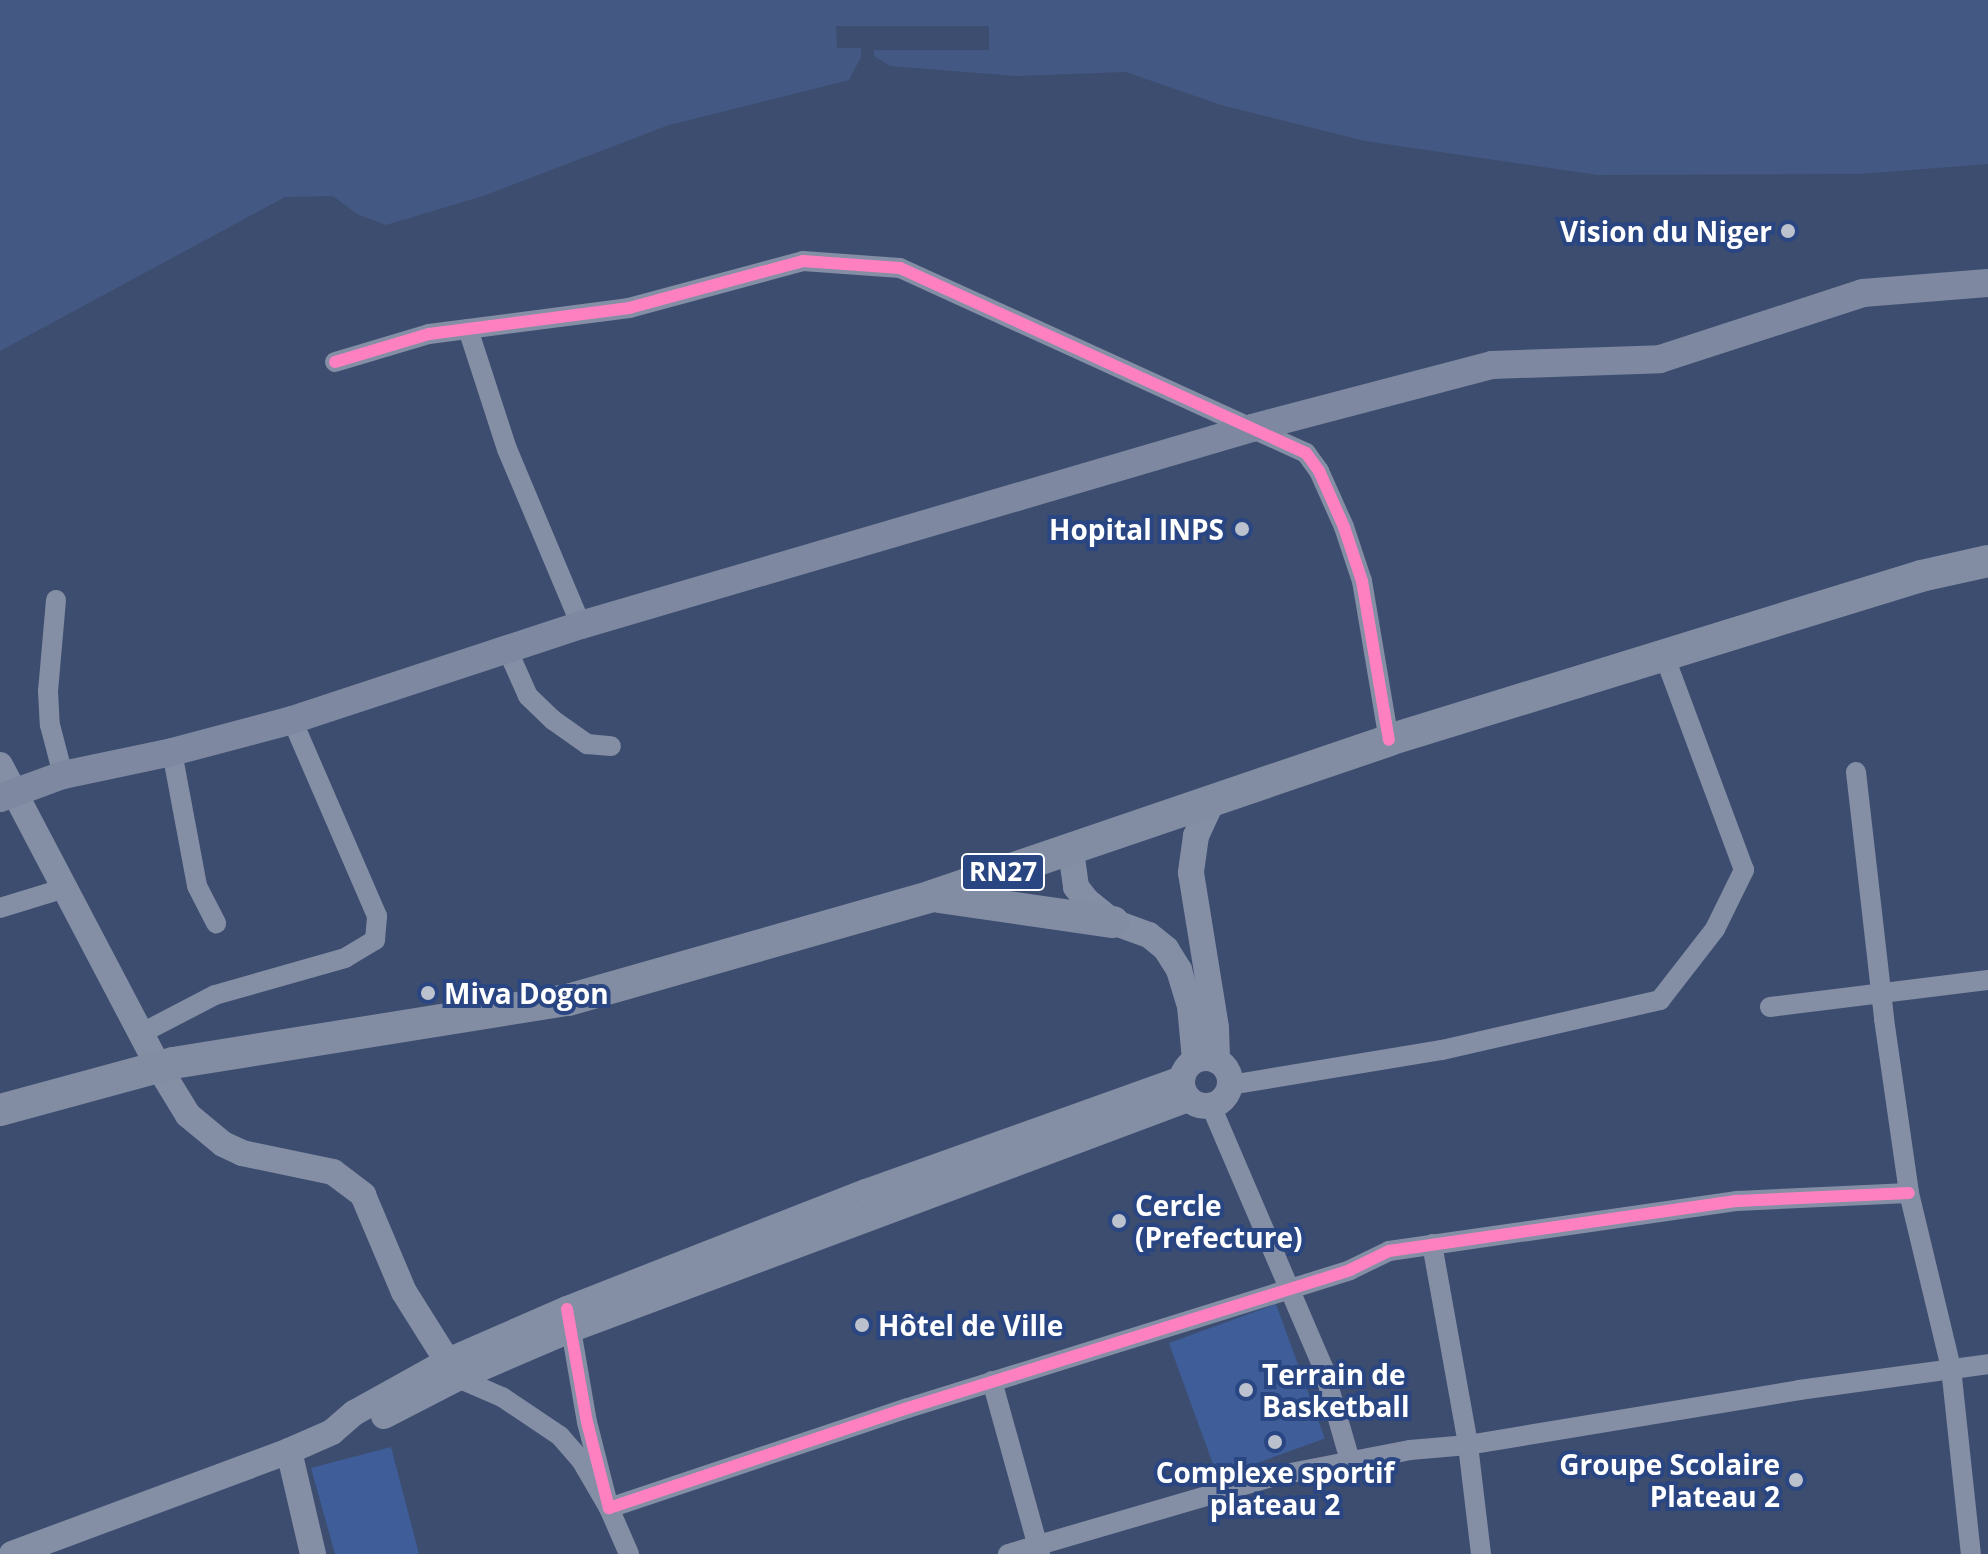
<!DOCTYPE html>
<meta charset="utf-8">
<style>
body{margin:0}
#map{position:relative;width:1988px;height:1554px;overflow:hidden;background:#3d4d6f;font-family:"Open Sans",sans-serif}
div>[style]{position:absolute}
.green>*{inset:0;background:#3e5d99;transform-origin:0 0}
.water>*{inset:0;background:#435883}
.pier>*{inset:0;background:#3d4d6f}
.minor>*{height:20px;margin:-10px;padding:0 10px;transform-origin:10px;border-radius:10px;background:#848ea5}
.tertiary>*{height:26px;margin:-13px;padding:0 13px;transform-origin:13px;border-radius:13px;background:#848ea5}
.tertiary>.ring{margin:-13px;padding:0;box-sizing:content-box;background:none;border:26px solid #848ea5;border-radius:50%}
.secondary>*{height:28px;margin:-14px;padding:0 14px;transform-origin:14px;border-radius:14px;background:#7e89a1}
.primary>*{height:32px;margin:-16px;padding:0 16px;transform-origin:16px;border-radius:16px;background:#828da3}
.cycleway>*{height:12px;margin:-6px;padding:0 6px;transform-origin:6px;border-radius:6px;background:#ff80c0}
.dots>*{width:22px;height:22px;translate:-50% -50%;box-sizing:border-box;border:4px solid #294683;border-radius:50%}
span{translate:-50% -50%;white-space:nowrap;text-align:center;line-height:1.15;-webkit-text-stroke:8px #294683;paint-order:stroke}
.shield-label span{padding:2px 6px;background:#294683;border:2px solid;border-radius:6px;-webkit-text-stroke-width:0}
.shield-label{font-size:26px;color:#fff;font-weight:700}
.poi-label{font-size:28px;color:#fff;font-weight:700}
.right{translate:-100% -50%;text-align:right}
.left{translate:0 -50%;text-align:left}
</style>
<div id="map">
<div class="green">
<i style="left:1276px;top:1304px;width:143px;height:114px;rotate:70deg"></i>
<i style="clip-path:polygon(391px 1447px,419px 1554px,335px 1554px,311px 1468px)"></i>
</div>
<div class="water">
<i style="clip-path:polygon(0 0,1988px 0,1988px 164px,1860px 174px,1598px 175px,1365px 141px,1221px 105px,1126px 72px,1015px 76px,890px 66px,874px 56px,861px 57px,849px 80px,669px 125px,483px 196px,386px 225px,357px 214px,333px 196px,285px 197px,0 351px)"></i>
</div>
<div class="pier">
<i style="clip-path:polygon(836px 26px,989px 26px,989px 50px,874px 50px,874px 56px,861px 57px,861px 48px,837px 48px)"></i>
</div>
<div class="minor">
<i style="left:468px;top:329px;width:126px;rotate:72deg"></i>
<i style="left:507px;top:449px;width:191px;rotate:67.2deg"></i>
<i style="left:335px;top:362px;width:98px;rotate:-16.6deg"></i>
<i style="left:429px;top:334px;width:202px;rotate:-7.4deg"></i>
<i style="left:629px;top:308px;width:180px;rotate:-15.1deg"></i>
<i style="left:803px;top:261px;width:97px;rotate:4.1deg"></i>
<i style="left:900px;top:268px;width:446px;rotate:24.5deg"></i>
<i style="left:1306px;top:453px;width:22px;rotate:54deg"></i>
<i style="left:1319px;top:471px;width:61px;rotate:65.9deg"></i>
<i style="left:1344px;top:527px;width:57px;rotate:71.6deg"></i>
<i style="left:1362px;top:581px;width:161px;rotate:80.4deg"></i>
<i style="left:56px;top:600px;width:91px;rotate:95deg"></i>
<i style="left:48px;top:691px;width:34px;rotate:87deg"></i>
<i style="left:50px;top:725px;width:52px;rotate:75.4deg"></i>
<i style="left:508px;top:651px;width:49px;rotate:66deg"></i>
<i style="left:528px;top:696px;width:35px;rotate:44deg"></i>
<i style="left:553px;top:720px;width:42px;rotate:35.2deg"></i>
<i style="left:587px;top:744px;width:24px;rotate:5deg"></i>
<i style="left:172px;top:752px;width:136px;rotate:79.4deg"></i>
<i style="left:197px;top:886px;width:42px;rotate:62.8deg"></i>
<i style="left:1856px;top:772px;width:249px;rotate:83.5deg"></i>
<i style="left:1884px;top:1019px;width:176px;rotate:81.8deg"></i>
<i style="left:1909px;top:1193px;width:180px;rotate:76.5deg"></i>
<i style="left:1951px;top:1368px;width:187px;rotate:83.9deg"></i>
<i style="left:0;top:908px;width:68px;rotate:-17.1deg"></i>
<i style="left:1770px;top:1007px;width:220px;rotate:-7.1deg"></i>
<i style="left:142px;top:1033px;width:82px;rotate:-27.5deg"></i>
<i style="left:215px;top:995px;width:135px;rotate:-15.9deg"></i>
<i style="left:345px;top:958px;width:35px;rotate:-31deg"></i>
<i style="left:375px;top:940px;width:24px;rotate:-85deg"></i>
<i style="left:377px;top:916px;width:214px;rotate:-113.4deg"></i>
<i style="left:1230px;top:1085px;width:215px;rotate:-9.4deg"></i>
<i style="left:1442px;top:1050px;width:224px;rotate:-12.9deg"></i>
<i style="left:1660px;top:1000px;width:90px;rotate:-52.2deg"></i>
<i style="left:1715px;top:929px;width:66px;rotate:-63.8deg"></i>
<i style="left:1744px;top:870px;width:229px;rotate:-110.4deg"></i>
<i style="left:1211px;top:1106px;width:284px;rotate:66.8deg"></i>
<i style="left:1323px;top:1367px;width:101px;rotate:73.9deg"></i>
<i style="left:1432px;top:1244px;width:204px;rotate:79.8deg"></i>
<i style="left:1468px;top:1445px;width:110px;rotate:83.2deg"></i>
<i style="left:569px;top:1318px;width:106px;rotate:80.2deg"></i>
<i style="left:587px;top:1422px;width:89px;rotate:75.7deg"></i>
<i style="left:609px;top:1508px;width:315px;rotate:-18.5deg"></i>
<i style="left:908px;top:1408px;width:463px;rotate:-17.3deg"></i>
<i style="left:1350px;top:1270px;width:43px;rotate:-26deg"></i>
<i style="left:1389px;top:1251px;width:352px;rotate:-8.2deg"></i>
<i style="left:1737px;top:1201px;width:172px;rotate:-2.7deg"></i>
<i style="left:458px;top:1378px;width:48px;rotate:23.4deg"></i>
<i style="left:502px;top:1397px;width:70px;rotate:33.9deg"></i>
<i style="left:560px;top:1436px;width:32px;rotate:49deg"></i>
<i style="left:581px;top:1460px;width:56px;rotate:59.7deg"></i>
<i style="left:609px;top:1508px;width:50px;rotate:66.5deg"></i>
<i style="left:992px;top:1381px;width:180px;rotate:74.5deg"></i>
<i style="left:1008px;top:1554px;width:278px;rotate:-16.3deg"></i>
<i style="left:1275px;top:1476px;width:137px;rotate:-10.9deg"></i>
<i style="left:1410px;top:1450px;width:58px;rotate:-4.9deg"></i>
<i style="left:1468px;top:1445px;width:336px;rotate:-9.4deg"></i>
<i style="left:1799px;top:1390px;width:191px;rotate:-7.8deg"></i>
</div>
<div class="tertiary">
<i style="left:0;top:765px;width:340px;rotate:62.3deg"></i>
<i style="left:158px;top:1066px;width:57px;rotate:58.5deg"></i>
<i style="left:188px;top:1115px;width:45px;rotate:39.6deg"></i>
<i style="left:223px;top:1144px;width:21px;rotate:25deg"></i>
<i style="left:242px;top:1153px;width:93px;rotate:11.8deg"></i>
<i style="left:333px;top:1172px;width:38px;rotate:37deg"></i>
<i style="left:363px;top:1195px;width:105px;rotate:67.1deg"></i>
<i style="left:404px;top:1292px;width:98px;rotate:57.9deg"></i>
<i style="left:1213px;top:799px;width:41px;rotate:114.7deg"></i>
<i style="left:1196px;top:836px;width:37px;rotate:98deg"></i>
<i style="left:1191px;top:873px;width:157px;rotate:80.8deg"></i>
<i style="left:1216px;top:1028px;width:33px;rotate:88deg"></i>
<i style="left:1071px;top:851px;width:36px;rotate:82deg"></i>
<i style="left:1076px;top:887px;width:16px;rotate:52deg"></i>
<i style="left:1086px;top:900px;width:35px;rotate:39deg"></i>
<i style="left:1113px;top:922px;width:38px;rotate:20deg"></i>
<i style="left:1149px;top:935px;width:22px;rotate:39deg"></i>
<i style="left:1166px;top:949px;width:25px;rotate:58deg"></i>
<i style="left:1179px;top:970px;width:38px;rotate:73deg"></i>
<i style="left:1190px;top:1006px;width:54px;rotate:84.7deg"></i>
<i class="ring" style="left:1182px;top:1058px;width:22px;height:22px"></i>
<i style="left:384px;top:1416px;width:83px;rotate:-27.2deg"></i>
<i style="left:458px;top:1378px;width:124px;rotate:-23.3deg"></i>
<i style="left:572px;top:1329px;width:658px;rotate:-20.47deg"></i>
<i style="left:289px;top:1451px;width:106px;rotate:76.9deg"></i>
<i style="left:12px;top:1554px;width:296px;rotate:-20.4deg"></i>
<i style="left:289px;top:1451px;width:47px;rotate:-23.8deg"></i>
<i style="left:332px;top:1432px;width:29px;rotate:-41deg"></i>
<i style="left:354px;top:1413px;width:107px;rotate:-29deg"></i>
<i style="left:448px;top:1361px;width:130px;rotate:-23.6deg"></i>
<i style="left:567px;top:1309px;width:321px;rotate:-21.4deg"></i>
<i style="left:866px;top:1192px;width:336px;rotate:-19.7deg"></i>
</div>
<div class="secondary">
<i style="left:0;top:798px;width:67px;rotate:-20.1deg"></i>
<i style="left:63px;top:775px;width:111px;rotate:-11.9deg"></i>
<i style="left:172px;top:752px;width:124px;rotate:-14.9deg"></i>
<i style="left:292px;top:720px;width:304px;rotate:-18.2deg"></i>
<i style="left:581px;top:625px;width:699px;rotate:-16.36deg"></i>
<i style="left:1252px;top:428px;width:248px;rotate:-14.7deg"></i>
<i style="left:1492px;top:365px;width:168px;rotate:-2deg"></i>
<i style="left:1660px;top:359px;width:213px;rotate:-18deg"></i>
<i style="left:1863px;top:293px;width:125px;rotate:-4.6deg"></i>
</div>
<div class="primary">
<i style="left:939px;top:897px;width:176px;rotate:8.2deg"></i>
<i style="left:0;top:1110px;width:179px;rotate:-15.2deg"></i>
<i style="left:173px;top:1063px;width:400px;rotate:-9.1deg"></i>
<i style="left:568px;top:1000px;width:379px;rotate:-15.9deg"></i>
<i style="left:932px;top:896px;width:483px;rotate:-18.8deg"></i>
<i style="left:1389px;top:740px;width:557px;rotate:-17.13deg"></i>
<i style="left:1921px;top:576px;width:69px;rotate:-12.6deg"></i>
</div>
<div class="cycleway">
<i style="left:335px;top:362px;width:98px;rotate:-16.6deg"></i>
<i style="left:429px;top:334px;width:202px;rotate:-7.4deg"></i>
<i style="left:629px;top:308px;width:180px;rotate:-15.1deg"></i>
<i style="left:803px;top:261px;width:97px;rotate:4.1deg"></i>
<i style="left:900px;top:268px;width:446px;rotate:24.5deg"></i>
<i style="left:1306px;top:453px;width:22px;rotate:54deg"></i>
<i style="left:1319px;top:471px;width:61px;rotate:65.9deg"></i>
<i style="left:1344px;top:527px;width:57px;rotate:71.6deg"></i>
<i style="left:1362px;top:581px;width:161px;rotate:80.4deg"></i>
<i style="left:567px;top:1309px;width:115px;rotate:80deg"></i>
<i style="left:587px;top:1422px;width:89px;rotate:75.7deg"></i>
<i style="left:609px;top:1508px;width:315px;rotate:-18.5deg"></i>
<i style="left:908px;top:1408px;width:463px;rotate:-17.3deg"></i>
<i style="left:1350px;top:1270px;width:43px;rotate:-26deg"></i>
<i style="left:1389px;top:1251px;width:352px;rotate:-8.2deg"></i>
<i style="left:1737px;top:1201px;width:172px;rotate:-2.7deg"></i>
</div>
<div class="dots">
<i style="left:1788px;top:231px;background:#bbc1cd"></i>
<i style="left:1242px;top:529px;background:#bbc1cd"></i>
<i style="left:428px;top:993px;background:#bbc1cd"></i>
<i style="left:1119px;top:1221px;background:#bbc1cd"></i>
<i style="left:862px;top:1325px;background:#bbc1cd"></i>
<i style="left:1246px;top:1390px;background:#bbc1cd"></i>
<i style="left:1275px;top:1442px;background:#bbc1cd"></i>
<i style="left:1796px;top:1480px;background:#bbc1cd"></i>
</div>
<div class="shield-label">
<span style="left:1003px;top:872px">RN27</span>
</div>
<div class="poi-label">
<span class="right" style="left:1772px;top:231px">Vision du Niger</span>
<span class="right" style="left:1224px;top:529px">Hopital INPS</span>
<span class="left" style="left:444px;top:993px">Miva Dogon</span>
<span class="left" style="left:1135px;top:1221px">Cercle<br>(Prefecture)</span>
<span class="left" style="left:878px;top:1325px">Hôtel de Ville</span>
<span class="left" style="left:1262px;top:1390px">Terrain de<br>Basketball</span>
<span class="right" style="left:1780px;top:1480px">Groupe Scolaire<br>Plateau 2</span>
<span style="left:1275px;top:1488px">Complexe sportif<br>plateau 2</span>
</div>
</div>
